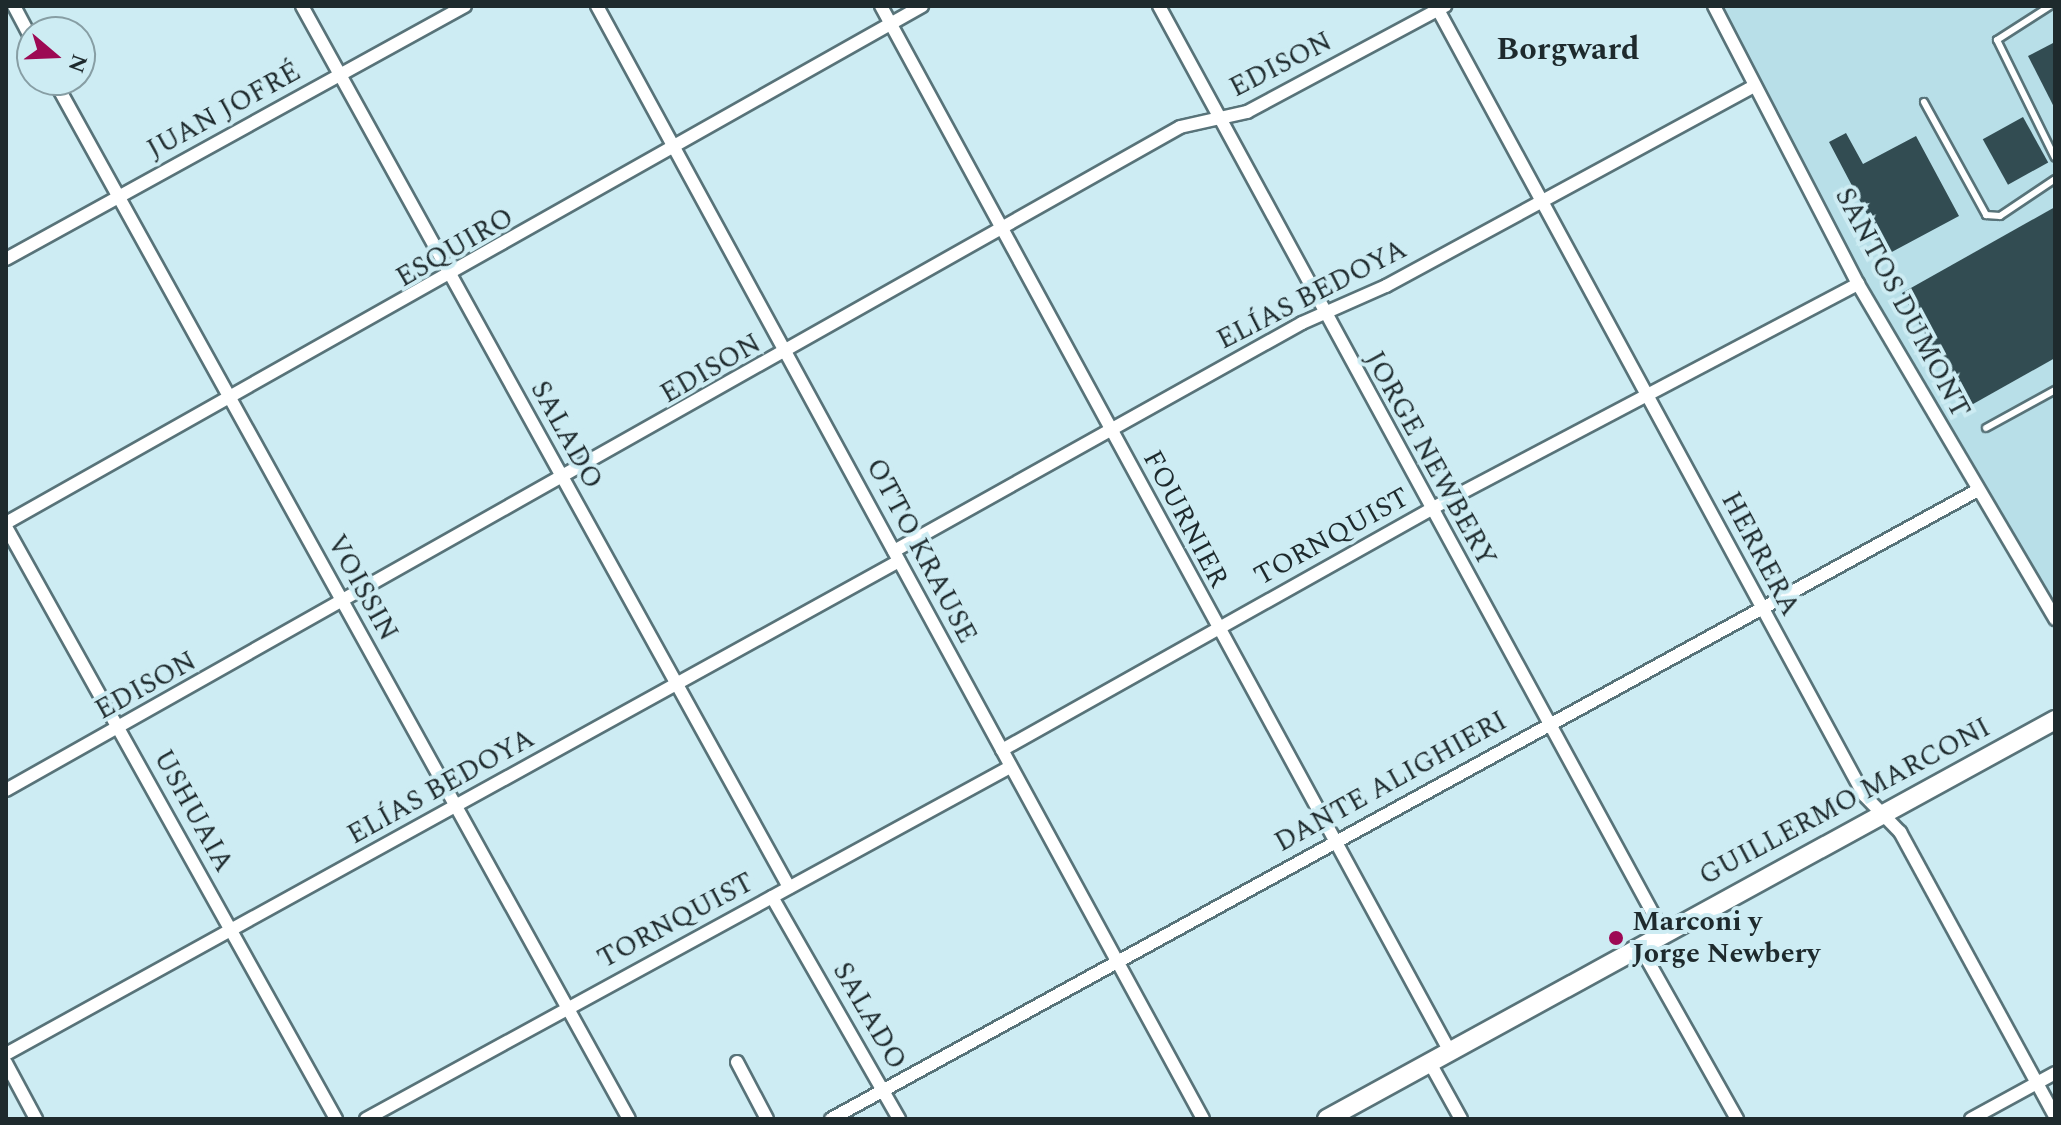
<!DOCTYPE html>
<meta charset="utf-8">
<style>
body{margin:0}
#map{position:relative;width:2061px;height:1125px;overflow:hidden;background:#cdecf3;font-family:Spectral,serif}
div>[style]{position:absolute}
.built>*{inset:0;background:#b8dfe8}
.building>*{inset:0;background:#324c52;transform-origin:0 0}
.roads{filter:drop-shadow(2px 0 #587379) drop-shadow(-2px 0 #587379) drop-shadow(0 2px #587379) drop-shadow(0 -2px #587379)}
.lane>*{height:6px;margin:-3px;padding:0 3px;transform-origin:3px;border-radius:3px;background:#fff}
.street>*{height:12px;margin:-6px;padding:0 6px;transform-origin:6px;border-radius:6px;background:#fff}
.secondary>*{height:18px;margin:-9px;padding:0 9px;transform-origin:9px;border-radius:9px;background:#fff}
.dots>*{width:22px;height:22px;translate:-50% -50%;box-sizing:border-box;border:4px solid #cdecf3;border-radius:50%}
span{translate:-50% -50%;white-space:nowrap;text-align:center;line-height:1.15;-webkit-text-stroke:8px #cdecf3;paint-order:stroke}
.street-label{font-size:28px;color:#1e2a2d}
.poi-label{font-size:28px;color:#1e2a2d;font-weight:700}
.left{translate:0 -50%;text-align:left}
.quarter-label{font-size:32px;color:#1e2a2d;font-weight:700}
.frame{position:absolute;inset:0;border:8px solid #1e2a2d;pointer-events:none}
.north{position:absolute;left:16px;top:16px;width:80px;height:80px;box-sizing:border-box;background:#cdecf3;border:2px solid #879ea4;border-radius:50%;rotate:109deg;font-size:22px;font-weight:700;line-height:32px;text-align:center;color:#1e2a2d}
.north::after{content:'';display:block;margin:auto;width:28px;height:36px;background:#9d0954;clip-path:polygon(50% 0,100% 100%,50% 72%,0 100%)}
</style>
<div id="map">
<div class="built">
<i style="clip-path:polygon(1714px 6px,2055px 6px,2055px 619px,1873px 309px)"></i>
</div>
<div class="building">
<i style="clip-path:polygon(2055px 42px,2055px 109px,2028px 56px)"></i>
<i style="left:2023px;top:117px;width:52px;height:46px;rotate:61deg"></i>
<i style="clip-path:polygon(1846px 133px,1863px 164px,1916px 136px,1959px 216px,1888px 254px,1829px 142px)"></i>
<i style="clip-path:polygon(2055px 207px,2055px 358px,1966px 408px,1902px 293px)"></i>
</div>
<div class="roads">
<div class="lane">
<i style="left:2050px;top:6px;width:63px;rotate:147.3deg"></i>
<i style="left:1997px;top:40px;width:131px;rotate:63.8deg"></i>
<i style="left:1924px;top:102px;width:129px;rotate:61.2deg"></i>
<i style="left:1986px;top:215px;width:14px;rotate:4deg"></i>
<i style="left:2000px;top:216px;width:66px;rotate:-33.9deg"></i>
<i style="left:1986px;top:428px;width:79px;rotate:-28.8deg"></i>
</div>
<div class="street">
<i style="left:14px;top:6px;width:38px;rotate:62deg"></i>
<i style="left:302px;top:6px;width:1007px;rotate:61.07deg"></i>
<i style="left:597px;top:6px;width:1267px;rotate:61.43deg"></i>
<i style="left:881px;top:6px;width:1191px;rotate:61.45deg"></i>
<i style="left:1159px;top:6px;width:1054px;rotate:61.44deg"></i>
<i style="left:1436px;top:6px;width:898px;rotate:61.52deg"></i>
<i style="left:1864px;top:795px;width:52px;rotate:45.8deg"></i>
<i style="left:1900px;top:832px;width:324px;rotate:61.4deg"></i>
<i style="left:1714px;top:6px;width:313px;rotate:62.6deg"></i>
<i style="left:1858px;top:284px;width:389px;rotate:59.5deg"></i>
<i style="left:54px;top:80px;width:1187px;rotate:61.04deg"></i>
<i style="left:6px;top:259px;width:524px;rotate:-28.86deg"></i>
<i style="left:6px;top:523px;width:1052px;rotate:-29.44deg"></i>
<i style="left:6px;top:527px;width:678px;rotate:60.86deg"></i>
<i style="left:894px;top:551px;width:467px;rotate:-29.2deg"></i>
<i style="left:1302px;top:323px;width:92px;rotate:-23.8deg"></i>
<i style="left:1386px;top:286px;width:419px;rotate:-28.5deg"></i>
<i style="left:1002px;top:750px;width:492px;rotate:-29.3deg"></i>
<i style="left:1431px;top:509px;width:483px;rotate:-27.8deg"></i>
<i style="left:6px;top:790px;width:1348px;rotate:-29.45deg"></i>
<i style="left:1180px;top:127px;width:69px;rotate:-12.6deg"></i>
<i style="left:1247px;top:112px;width:225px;rotate:-28.2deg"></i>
<i style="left:772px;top:897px;width:256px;rotate:60.2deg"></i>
<i style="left:1639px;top:945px;width:200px;rotate:60.6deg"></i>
<i style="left:6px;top:1054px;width:1020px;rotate:-28.9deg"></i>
<i style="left:737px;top:1062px;width:64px;rotate:62.2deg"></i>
<i style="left:6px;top:1063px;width:64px;rotate:61.8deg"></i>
<i style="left:1430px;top:1063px;width:64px;rotate:61deg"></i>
<i style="left:366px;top:1119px;width:734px;rotate:-28.66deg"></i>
<i style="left:831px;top:1119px;width:1306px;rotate:-28.74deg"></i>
<i style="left:1971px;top:1119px;width:96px;rotate:-28.7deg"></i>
</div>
<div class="secondary">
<i style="left:1327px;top:1119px;width:830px;rotate:-28.73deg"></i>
</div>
</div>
<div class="dots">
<i style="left:1616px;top:938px;background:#9d0954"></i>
</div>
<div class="street-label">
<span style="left:1281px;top:65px;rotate:-27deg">EDISON</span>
<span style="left:224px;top:111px;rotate:-29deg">JUAN JOFRÉ</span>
<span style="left:455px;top:248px;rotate:-30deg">ESQUIRO</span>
<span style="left:1312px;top:295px;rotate:-27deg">ELÍAS BEDOYA</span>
<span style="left:1902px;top:303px;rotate:62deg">SANTOS DUMONT</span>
<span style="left:711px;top:369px;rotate:-30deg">EDISON</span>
<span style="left:566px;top:435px;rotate:61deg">SALADO</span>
<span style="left:1430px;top:459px;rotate:61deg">JORGE NEWBERY</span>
<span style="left:1185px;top:519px;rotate:62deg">FOURNIER</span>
<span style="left:1332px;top:537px;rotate:-29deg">TORNQUIST</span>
<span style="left:921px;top:551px;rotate:62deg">OTTO KRAUSE</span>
<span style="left:1760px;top:554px;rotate:62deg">HERRERA</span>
<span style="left:362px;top:588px;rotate:61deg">VOISSIN</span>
<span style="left:146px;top:686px;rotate:-29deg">EDISON</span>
<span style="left:1391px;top:782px;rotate:-29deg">DANTE ALIGHIERI</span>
<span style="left:441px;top:787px;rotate:-29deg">ELÍAS BEDOYA</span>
<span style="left:1845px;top:802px;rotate:-28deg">GUILLERMO MARCONI</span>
<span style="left:193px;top:811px;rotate:61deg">USHUAIA</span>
<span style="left:676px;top:921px;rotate:-28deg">TORNQUIST</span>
<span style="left:869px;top:1016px;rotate:60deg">SALADO</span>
</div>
<div class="poi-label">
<span class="left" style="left:1632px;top:938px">Marconi y<br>Jorge Newbery</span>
</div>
<div class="quarter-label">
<span style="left:1568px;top:50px">Borgward</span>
</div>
<div class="frame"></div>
<div class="north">N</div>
</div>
